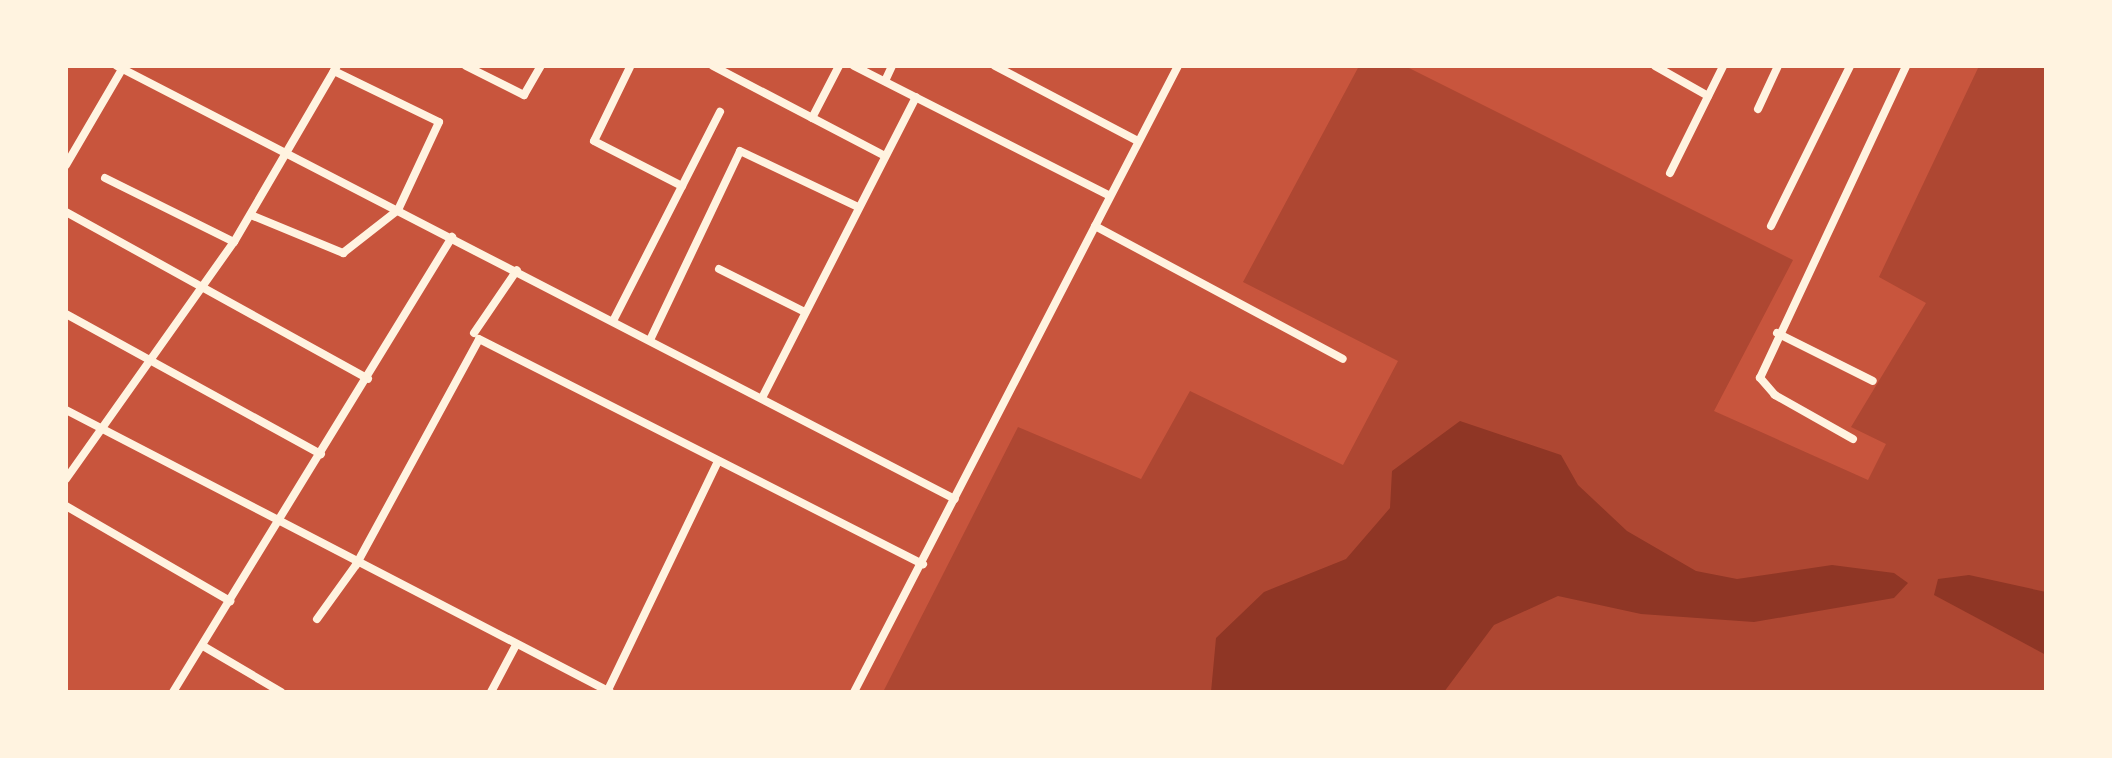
<!DOCTYPE html>
<style>
body{margin:0}
#map{position:relative;width:2112px;height:758px;overflow:hidden;background:#c8553d;font-family:"Open Sans",sans-serif}
div>[style]{position:absolute}
.green>*{inset:0;background:#ae4732}
.water>*{inset:0;background:#8f3625}
.minor>*{height:8px;margin:-4px;padding:0 4px;transform-origin:4px;border-radius:4px;background:#fff3e0}
span{translate:-50% -50%;white-space:nowrap;text-align:center;line-height:1.15;-webkit-text-stroke:8px #fff3e0;paint-order:stroke}
.frame{position:absolute;inset:0;border:68px solid #fff3e0;pointer-events:none}
</style>
<div id="map">
<div class="green">
<i style="clip-path:polygon(1359px 66px,1405px 66px,1793px 260px,1714px 411px,1868px 480px,1886px 444px,1851px 427px,1926px 303px,1879px 277px,1979px 66px,2046px 66px,2046px 692px,883px 692px,1018px 427px,1141px 479px,1190px 391px,1343px 465px,1398px 361px,1243px 282px)"></i>
</div>
<div class="water">
<i style="clip-path:polygon(1460px 421px,1561px 455px,1578px 485px,1627px 531px,1696px 571px,1737px 579px,1832px 565px,1894px 573px,1908px 583px,1894px 598px,1754px 622px,1641px 614px,1558px 596px,1494px 625px,1444px 692px,1211px 692px,1216px 638px,1264px 592px,1346px 559px,1390px 508px,1392px 471px)"></i>
<i style="clip-path:polygon(1969px 575px,2046px 592px,2046px 655px,1934px 595px,1938px 579px)"></i>
</div>
<div class="minor">
<i style="left:117px;top:66px;width:943px;rotate:27.33deg"></i>
<i style="left:466px;top:66px;width:65px;rotate:26.6deg"></i>
<i style="left:524px;top:95px;width:34px;rotate:-60deg"></i>
<i style="left:713px;top:66px;width:192px;rotate:27.6deg"></i>
<i style="left:854px;top:66px;width:287px;rotate:26.9deg"></i>
<i style="left:995px;top:66px;width:161px;rotate:27.7deg"></i>
<i style="left:1655px;top:66px;width:61px;rotate:29.5deg"></i>
<i style="left:630px;top:67px;width:82px;rotate:115.9deg"></i>
<i style="left:594px;top:141px;width:99px;rotate:27.1deg"></i>
<i style="left:885px;top:81px;width:17px;rotate:-65deg"></i>
<i style="left:1758px;top:109px;width:47px;rotate:-65.1deg"></i>
<i style="left:812px;top:118px;width:59px;rotate:-62.6deg"></i>
<i style="left:66px;top:165px;width:111px;rotate:-59.7deg"></i>
<i style="left:1670px;top:173px;width:119px;rotate:-63.6deg"></i>
<i style="left:105px;top:178px;width:144px;rotate:26.4deg"></i>
<i style="left:66px;top:212px;width:345px;rotate:28.9deg"></i>
<i style="left:251px;top:215px;width:100px;rotate:22.4deg"></i>
<i style="left:343px;top:253px;width:70px;rotate:-38deg"></i>
<i style="left:398px;top:210px;width:97px;rotate:-65deg"></i>
<i style="left:439px;top:122px;width:117px;rotate:-154.1deg"></i>
<i style="left:1095px;top:226px;width:281px;rotate:28.2deg"></i>
<i style="left:1771px;top:226px;width:178px;rotate:-63.7deg"></i>
<i style="left:719px;top:269px;width:96px;rotate:26.6deg"></i>
<i style="left:66px;top:314px;width:291px;rotate:28.8deg"></i>
<i style="left:613px;top:321px;width:235px;rotate:-62.9deg"></i>
<i style="left:474px;top:333px;width:76px;rotate:-55.7deg"></i>
<i style="left:1777px;top:333px;width:107px;rotate:26.6deg"></i>
<i style="left:650px;top:340px;width:209px;rotate:-64.5deg"></i>
<i style="left:740px;top:151px;width:131px;rotate:25.4deg"></i>
<i style="left:762px;top:398px;width:338px;rotate:-62.9deg"></i>
<i style="left:66px;top:410px;width:613px;rotate:27.4deg"></i>
<i style="left:1853px;top:439px;width:90px;rotate:-150.6deg"></i>
<i style="left:1775px;top:395px;width:23px;rotate:-131deg"></i>
<i style="left:1760px;top:378px;width:344px;rotate:-64.9deg"></i>
<i style="left:66px;top:479px;width:291px;rotate:-54.7deg"></i>
<i style="left:234px;top:242px;width:204px;rotate:-59.7deg"></i>
<i style="left:66px;top:506px;width:190px;rotate:30.1deg"></i>
<i style="left:317px;top:619px;width:67px;rotate:-54.2deg"></i>
<i style="left:356px;top:565px;width:257px;rotate:-61.4deg"></i>
<i style="left:479px;top:339px;width:498px;rotate:26.9deg"></i>
<i style="left:203px;top:646px;width:91px;rotate:30.5deg"></i>
<i style="left:173px;top:692px;width:534px;rotate:-58.48deg"></i>
<i style="left:491px;top:692px;width:53px;rotate:-62deg"></i>
<i style="left:607px;top:692px;width:256px;rotate:-64.3deg"></i>
<i style="left:854px;top:692px;width:705px;rotate:-62.64deg"></i>
</div>
<div class="frame"></div>
</div>
